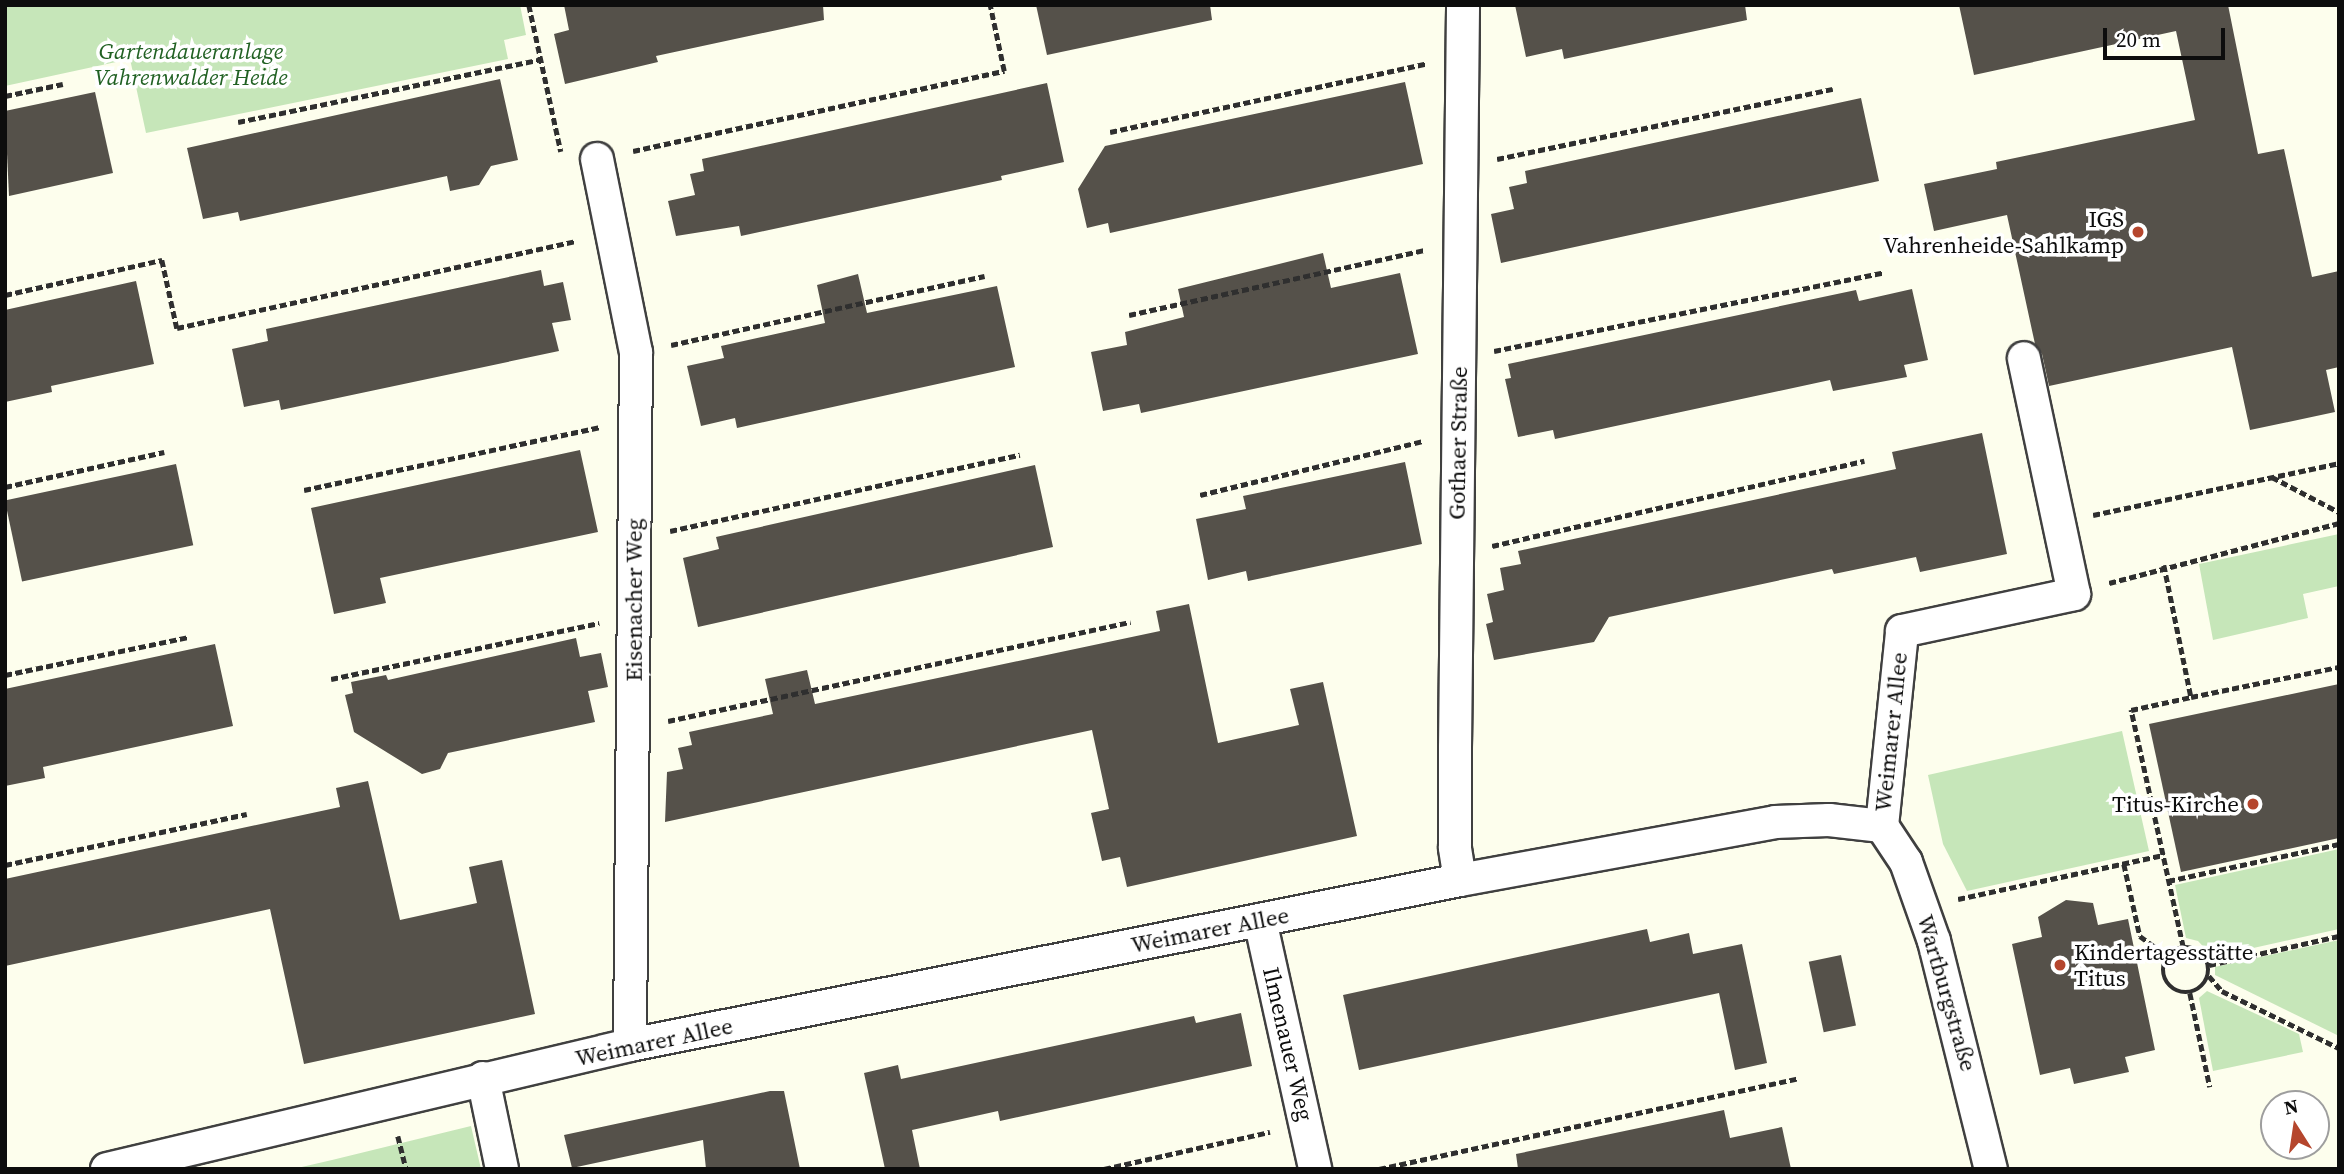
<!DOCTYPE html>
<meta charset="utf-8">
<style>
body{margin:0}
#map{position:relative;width:2344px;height:1174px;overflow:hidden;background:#fdfeed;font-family:"Source Serif 4",serif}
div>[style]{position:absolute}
.green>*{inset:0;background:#c6e6b9}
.building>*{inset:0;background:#55514a;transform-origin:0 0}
.path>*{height:4.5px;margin-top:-2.25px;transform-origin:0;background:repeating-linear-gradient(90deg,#2f2f2f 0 7px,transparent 0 10.5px)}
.path>.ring{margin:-2.25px;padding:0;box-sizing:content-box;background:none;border:4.5px solid #2f2f2f;border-radius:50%}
.roads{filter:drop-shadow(2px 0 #404040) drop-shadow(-2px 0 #404040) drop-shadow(0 2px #404040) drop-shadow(0 -2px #404040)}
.minor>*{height:32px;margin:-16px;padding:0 16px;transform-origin:16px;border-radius:16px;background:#fff}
.dots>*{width:19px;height:19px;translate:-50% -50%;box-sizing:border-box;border:4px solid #fff;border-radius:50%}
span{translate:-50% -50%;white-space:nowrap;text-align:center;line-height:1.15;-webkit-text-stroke:7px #fff;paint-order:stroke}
.park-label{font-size:23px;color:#216123;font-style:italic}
.poi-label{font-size:23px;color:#0d0d0d}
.right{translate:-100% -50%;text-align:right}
.left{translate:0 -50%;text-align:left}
.street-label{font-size:23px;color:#0d0d0d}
.frame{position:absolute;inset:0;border:7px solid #0d0d0d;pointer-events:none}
.north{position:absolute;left:2260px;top:1090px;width:70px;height:70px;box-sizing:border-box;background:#fff;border:2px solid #9e9e9e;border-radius:50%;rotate:348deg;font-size:19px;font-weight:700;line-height:28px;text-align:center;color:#0d0d0d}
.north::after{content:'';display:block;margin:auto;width:24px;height:32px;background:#b5462d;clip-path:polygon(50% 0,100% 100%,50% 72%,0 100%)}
.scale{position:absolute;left:2103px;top:28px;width:122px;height:32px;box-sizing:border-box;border:4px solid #0d0d0d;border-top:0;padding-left:9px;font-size:21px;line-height:24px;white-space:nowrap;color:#0d0d0d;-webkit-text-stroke:5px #fff;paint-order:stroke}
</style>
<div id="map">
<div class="green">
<i style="clip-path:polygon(5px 5px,520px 5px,526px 35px,504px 40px,508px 59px,146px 133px,130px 59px,5px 86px)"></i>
<i style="clip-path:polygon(2339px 534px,2339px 586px,2303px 594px,2308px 618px,2213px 640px,2199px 564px)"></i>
<i style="clip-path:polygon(2122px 731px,2149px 851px,1967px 891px,1943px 844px,1928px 775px)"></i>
<i style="clip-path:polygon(2339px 849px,2339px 929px,2213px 957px,2198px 941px,2186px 938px,2175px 885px)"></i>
<i style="clip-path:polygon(2339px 940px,2339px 1036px,2215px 975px,2215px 967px)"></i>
<i style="clip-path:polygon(2207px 991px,2299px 1034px,2303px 1052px,2213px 1071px,2199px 998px)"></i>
<i style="clip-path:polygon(471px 1126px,481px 1169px,293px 1169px,332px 1160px)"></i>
</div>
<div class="building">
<i style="clip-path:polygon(564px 5px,823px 5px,824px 20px,656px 56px,658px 62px,565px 84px,554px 34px,569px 30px)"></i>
<i style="clip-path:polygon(1036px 5px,1210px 5px,1212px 20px,1047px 55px)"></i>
<i style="clip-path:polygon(1515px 5px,1745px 5px,1747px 20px,1564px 59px,1562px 49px,1526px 57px)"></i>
<i style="clip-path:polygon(1959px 5px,2228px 5px,2258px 154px,2284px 149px,2312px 277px,2339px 271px,2339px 367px,2326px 370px,2335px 412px,2250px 430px,2232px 347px,2049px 386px,2042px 354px,2035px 344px,2007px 215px,1934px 231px,1924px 184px,1997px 169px,1996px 162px,2195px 120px,2176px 31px,1974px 75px)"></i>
<i style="clip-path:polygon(500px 79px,518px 160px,491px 166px,479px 185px,450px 191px,447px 176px,240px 221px,238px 212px,203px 219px,187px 148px)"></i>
<i style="clip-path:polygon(1405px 82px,1423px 164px,1110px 233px,1108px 223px,1087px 228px,1078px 189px,1105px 146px)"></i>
<i style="clip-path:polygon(1047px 83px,1064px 162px,1001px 176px,1002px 180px,741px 236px,739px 226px,676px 236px,668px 201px,695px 195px,690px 174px,704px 171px,702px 159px)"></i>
<i style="clip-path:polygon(95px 92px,113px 173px,9px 196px,5px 111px)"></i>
<i style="clip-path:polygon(1861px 98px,1879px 181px,1501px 263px,1491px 214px,1514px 209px,1509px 187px,1527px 183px,1525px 171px)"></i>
<i style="clip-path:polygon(1323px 253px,1331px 288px,1400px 273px,1418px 354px,1141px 413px,1139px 404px,1103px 411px,1091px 352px,1127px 345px,1125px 332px,1184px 317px,1178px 289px)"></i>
<i style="clip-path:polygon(541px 270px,544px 286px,563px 282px,571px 320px,552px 323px,559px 351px,281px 410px,279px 400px,244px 407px,232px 349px,268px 341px,266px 329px)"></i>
<i style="clip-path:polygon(858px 274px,867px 313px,997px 286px,1015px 367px,737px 428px,735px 418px,701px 426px,687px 366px,724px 358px,721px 346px,825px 323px,817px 285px)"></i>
<i style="clip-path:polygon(136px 281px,154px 364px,51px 386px,52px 392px,5px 402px,5px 310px)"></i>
<i style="clip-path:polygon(1912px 289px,1928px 360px,1904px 365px,1907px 377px,1833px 391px,1830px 380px,1555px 439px,1553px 430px,1518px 437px,1505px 379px,1511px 378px,1508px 364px,1856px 290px,1859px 301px)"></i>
<i style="clip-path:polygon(1982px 433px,2007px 554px,1920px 572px,1916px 557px,1834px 574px,1832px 569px,1609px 617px,1594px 642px,1494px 660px,1486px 624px,1493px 622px,1487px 594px,1504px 590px,1500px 568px,1521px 564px,1518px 551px,1896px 469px,1892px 452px)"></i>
<i style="clip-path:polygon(580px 450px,598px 532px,380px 578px,386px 603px,334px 614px,311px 508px)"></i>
<i style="clip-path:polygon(1405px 462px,1422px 544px,1248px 581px,1246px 571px,1208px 580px,1196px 519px,1246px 509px,1243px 496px)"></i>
<i style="left:176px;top:464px;width:83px;height:175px;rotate:78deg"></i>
<i style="clip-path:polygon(1035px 465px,1053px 547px,698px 627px,683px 558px,719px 549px,716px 537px)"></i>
<i style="clip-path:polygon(1189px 604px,1218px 743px,1299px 725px,1290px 689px,1323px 682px,1357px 836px,1127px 887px,1120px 857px,1102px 861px,1091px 813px,1109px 809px,1092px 730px,665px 822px,667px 772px,683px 769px,678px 748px,692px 745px,689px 732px,773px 714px,765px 679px,807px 670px,815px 704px,1160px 631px,1156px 611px)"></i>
<i style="clip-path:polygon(576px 638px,580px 657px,601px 653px,608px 687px,588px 691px,595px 722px,448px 753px,440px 769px,422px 774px,354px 732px,345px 695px,353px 693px,351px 682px,386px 675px,388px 680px)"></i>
<i style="clip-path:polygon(215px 644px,233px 726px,43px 767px,45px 778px,5px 786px,5px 689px)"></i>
<i style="clip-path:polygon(2339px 684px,2339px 838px,2181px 872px,2149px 724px)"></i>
<i style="clip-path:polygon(368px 781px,400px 920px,477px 903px,469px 867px,502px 860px,535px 1014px,304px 1064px,270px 909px,5px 966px,5px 879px,340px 807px,336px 788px)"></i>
<i style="clip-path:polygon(2066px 900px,2093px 903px,2098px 925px,2128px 919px,2155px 1050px,2125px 1057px,2129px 1072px,2074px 1084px,2070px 1068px,2040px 1075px,2012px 944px,2042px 937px,2038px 917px)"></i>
<i style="clip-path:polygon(1647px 929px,1650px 942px,1689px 933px,1693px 954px,1742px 944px,1767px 1063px,1735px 1070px,1719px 993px,1359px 1070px,1343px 995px)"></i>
<i style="left:1841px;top:955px;width:72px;height:33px;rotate:78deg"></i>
<i style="clip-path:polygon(1241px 1013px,1252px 1066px,1000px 1121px,998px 1111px,912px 1130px,920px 1169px,885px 1169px,864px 1073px,898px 1065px,901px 1079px,1194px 1016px,1196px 1023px)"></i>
<i style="clip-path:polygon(770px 1091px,784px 1091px,800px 1169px,706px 1169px,703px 1140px,572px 1168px,564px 1135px)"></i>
<i style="clip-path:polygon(1724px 1110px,1730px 1138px,1782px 1127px,1791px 1169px,1518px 1169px,1516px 1154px)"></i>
</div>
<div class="path">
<i style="left:529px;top:5px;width:150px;rotate:77.7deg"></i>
<i style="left:5px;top:96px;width:59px;rotate:-11.7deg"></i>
<i style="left:238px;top:122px;width:309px;rotate:-11.7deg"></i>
<i style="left:1110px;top:132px;width:325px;rotate:-12.2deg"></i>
<i style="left:633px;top:151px;width:380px;rotate:-12.2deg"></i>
<i style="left:1004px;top:71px;width:67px;rotate:-102deg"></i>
<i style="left:1497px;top:159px;width:343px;rotate:-11.8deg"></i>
<i style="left:5px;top:295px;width:161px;rotate:-12.6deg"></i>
<i style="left:162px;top:260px;width:70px;rotate:77.6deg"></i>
<i style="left:177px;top:328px;width:409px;rotate:-12.3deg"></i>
<i style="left:1129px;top:315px;width:303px;rotate:-12.4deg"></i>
<i style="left:671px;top:345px;width:321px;rotate:-12.4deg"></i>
<i style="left:1494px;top:351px;width:396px;rotate:-11.4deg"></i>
<i style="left:2272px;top:477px;width:76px;rotate:27.6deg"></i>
<i style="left:5px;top:487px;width:163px;rotate:-12.4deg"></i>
<i style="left:304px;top:490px;width:303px;rotate:-12deg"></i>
<i style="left:1200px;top:495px;width:230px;rotate:-13.6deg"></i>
<i style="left:2093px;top:515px;width:251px;rotate:-11.9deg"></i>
<i style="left:670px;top:531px;width:358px;rotate:-12.3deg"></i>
<i style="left:1492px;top:546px;width:382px;rotate:-12.9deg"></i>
<i style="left:2164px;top:565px;width:135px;rotate:78.4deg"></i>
<i style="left:2191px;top:697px;width:151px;rotate:-11.5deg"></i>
<i style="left:2109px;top:583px;width:238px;rotate:-14.6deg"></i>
<i style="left:5px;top:675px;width:187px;rotate:-11.7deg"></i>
<i style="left:331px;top:679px;width:274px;rotate:-11.8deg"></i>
<i style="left:668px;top:721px;width:473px;rotate:-12.1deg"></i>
<i style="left:2124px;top:864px;width:74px;rotate:77.5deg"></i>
<i style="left:2140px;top:936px;width:34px;rotate:36deg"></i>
<i style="left:5px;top:865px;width:247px;rotate:-11.9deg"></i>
<i style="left:2168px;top:881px;width:175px;rotate:-12.2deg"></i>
<i style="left:1958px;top:899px;width:210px;rotate:-12.1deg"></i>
<i class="ring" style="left:2163px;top:947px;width:41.5px;height:41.5px"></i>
<i style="left:2183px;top:947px;width:243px;rotate:-102.4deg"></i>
<i style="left:2131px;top:710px;width:61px;rotate:-12.2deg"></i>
<i style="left:2209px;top:965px;width:133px;rotate:-12.6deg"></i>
<i style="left:2209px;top:976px;width:20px;rotate:49deg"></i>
<i style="left:2222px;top:991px;width:130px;rotate:26deg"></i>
<i style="left:2190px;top:993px;width:96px;rotate:78deg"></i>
<i style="left:398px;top:1136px;width:34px;rotate:76deg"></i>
<i style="left:1104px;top:1169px;width:170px;rotate:-12.6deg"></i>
<i style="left:1379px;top:1169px;width:430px;rotate:-12.2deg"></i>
</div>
<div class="roads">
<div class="minor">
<i style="left:597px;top:159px;width:197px;rotate:78.6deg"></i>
<i style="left:636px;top:352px;width:693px;rotate:90.5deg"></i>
<i style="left:1882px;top:826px;width:196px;rotate:-84.1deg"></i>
<i style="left:1902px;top:631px;width:176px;rotate:-12.1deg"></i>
<i style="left:2074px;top:594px;width:241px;rotate:-102deg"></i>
<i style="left:1882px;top:826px;width:43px;rotate:56.3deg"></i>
<i style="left:1906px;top:862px;width:84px;rotate:70.5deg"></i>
<i style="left:1934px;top:941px;width:235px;rotate:76deg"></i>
<i style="left:1460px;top:880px;width:33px;rotate:-99deg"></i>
<i style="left:1455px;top:847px;width:99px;rotate:-90deg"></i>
<i style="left:1455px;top:748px;width:743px;rotate:-89.38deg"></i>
<i style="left:1260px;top:920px;width:255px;rotate:77.5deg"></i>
<i style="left:483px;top:1078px;width:93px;rotate:78.2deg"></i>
<i style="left:107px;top:1169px;width:537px;rotate:-13.34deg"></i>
<i style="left:630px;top:1045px;width:846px;rotate:-11.24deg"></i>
<i style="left:1460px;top:880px;width:320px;rotate:-10.4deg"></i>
<i style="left:1775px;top:822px;width:54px;rotate:-2.1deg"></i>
<i style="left:1829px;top:820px;width:53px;rotate:6.5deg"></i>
</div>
</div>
<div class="dots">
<i style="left:2138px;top:232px;background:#b5462d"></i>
<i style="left:2253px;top:804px;background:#b5462d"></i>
<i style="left:2060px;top:965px;background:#b5462d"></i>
</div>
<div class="park-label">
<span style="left:191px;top:64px">Gartendaueranlage<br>Vahrenwalder Heide</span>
</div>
<div class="poi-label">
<span class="right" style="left:2124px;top:232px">IGS<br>Vahrenheide-Sahlkamp</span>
<span class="right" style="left:2239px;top:804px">Titus-Kirche</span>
<span class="left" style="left:2074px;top:965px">Kindertagesstätte<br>Titus</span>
</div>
<div class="street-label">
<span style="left:1458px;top:443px;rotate:-89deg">Gothaer Straße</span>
<span style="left:634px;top:600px;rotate:-90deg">Eisenacher Weg</span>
<span style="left:1891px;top:732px;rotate:-84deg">Weimarer Allee</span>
<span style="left:1210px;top:930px;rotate:-11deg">Weimarer Allee</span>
<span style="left:1947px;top:993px;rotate:74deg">Wartburgstraße</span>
<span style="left:654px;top:1042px;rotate:-12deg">Weimarer Allee</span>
<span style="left:1288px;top:1044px;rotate:77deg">Ilmenauer Weg</span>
</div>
<div class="frame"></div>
<div class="north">N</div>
<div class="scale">20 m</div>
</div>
